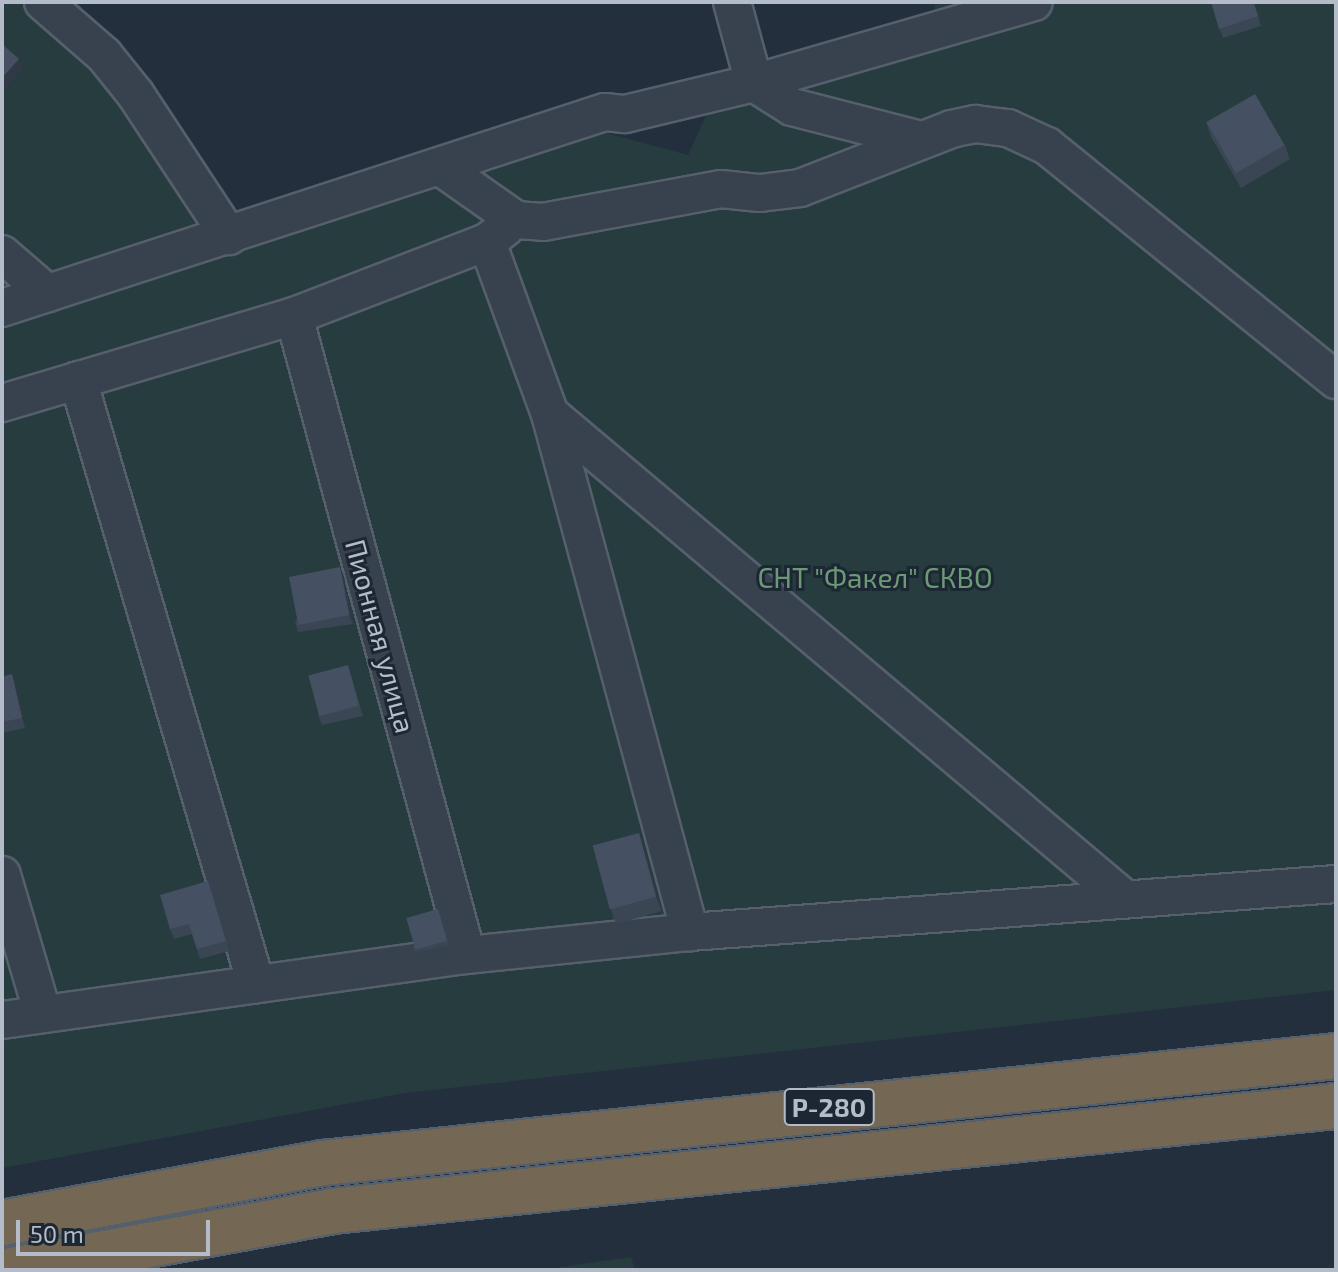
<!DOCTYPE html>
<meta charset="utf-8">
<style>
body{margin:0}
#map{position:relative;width:1338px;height:1272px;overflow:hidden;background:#242f3e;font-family:"Exo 2",sans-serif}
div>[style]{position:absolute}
.green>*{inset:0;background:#263c3f}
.roads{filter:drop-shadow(2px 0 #565f6c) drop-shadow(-2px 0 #565f6c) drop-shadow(0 2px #565f6c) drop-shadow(0 -2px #565f6c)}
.minor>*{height:36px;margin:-18px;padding:0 18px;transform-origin:18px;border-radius:18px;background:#38414e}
.highway>*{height:44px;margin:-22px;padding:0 22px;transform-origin:22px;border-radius:22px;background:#746855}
.wall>*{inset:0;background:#3b4654}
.shaded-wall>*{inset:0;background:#303945}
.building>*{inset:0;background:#455162;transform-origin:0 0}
span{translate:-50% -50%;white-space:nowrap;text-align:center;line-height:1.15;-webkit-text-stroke:6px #1d2633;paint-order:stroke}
.shield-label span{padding:2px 6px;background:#1d2633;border:2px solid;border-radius:6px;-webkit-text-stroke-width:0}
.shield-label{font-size:26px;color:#b4bcc9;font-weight:700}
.park-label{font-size:28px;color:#6b9a76}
.street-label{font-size:28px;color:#b4bcc9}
.frame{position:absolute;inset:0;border:4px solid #b4bcc9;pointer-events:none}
.scale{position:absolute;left:16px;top:1220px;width:194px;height:36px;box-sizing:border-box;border:4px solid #b4bcc9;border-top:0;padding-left:10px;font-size:24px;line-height:28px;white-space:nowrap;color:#b4bcc9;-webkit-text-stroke:6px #1d2633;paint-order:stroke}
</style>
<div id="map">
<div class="green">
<i style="clip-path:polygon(2px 2px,23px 2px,120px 88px,215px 239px,599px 131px,688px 155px,722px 80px,937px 20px,934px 2px,1336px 2px,1336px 990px,405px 1093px,2px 1168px)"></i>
<i style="clip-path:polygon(631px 1257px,635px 1270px,540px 1270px)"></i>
</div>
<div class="roads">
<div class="minor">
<i style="left:43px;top:2px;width:81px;rotate:41deg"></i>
<i style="left:104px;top:55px;width:51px;rotate:51.3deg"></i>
<i style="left:136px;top:95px;width:169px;rotate:56.6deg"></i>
<i style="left:732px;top:2px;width:84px;rotate:74.8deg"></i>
<i style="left:754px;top:83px;width:45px;rotate:32.3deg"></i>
<i style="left:792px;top:107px;width:129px;rotate:14.4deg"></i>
<i style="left:442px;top:168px;width:90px;rotate:35.1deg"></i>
<i style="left:516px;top:220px;width:27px;rotate:4deg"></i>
<i style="left:543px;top:222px;width:181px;rotate:-10.5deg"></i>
<i style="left:721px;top:189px;width:39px;rotate:6deg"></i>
<i style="left:760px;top:193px;width:40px;rotate:-7.1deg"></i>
<i style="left:800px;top:188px;width:162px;rotate:-21.3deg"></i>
<i style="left:951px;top:129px;width:25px;rotate:-12deg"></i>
<i style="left:975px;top:124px;width:33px;rotate:7deg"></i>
<i style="left:1008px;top:128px;width:43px;rotate:24.8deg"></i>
<i style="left:1047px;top:146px;width:372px;rotate:39deg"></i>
<i style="left:487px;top:242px;width:183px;rotate:69.9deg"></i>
<i style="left:550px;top:414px;width:537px;rotate:74.88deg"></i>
<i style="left:2px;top:254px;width:60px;rotate:40.9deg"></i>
<i style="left:2px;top:308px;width:634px;rotate:-18.01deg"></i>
<i style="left:605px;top:112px;width:20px;rotate:6deg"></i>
<i style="left:625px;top:114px;width:133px;rotate:-13.5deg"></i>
<i style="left:754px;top:83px;width:291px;rotate:-16.1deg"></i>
<i style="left:294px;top:316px;width:662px;rotate:74.85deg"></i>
<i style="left:78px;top:380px;width:630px;rotate:73.58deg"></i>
<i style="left:2px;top:403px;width:305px;rotate:-16.6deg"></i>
<i style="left:294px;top:316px;width:207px;rotate:-21deg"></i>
<i style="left:487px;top:242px;width:23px;rotate:-38deg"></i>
<i style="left:550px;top:414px;width:751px;rotate:40.14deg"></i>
<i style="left:2px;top:875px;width:142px;rotate:73.6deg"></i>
<i style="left:2px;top:1020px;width:470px;rotate:-8deg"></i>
<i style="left:467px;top:955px;width:224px;rotate:-5.9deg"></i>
<i style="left:690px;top:932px;width:648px;rotate:-4.25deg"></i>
</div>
<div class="highway">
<i style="left:2px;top:1223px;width:327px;rotate:-10.6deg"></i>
<i style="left:323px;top:1163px;width:1019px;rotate:-6.03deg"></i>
<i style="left:12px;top:1270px;width:326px;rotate:-10.4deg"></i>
<i style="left:333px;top:1211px;width:1008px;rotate:-5.98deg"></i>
</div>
</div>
<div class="wall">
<i style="clip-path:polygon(1211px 2px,1254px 2px,1261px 26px,1223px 38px)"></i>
<i style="clip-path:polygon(1206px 122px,1285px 145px,1290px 159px,1241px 188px,1211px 137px)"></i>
<i style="clip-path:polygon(340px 567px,344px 577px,353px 624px,298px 632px,295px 622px)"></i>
<i style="clip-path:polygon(12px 674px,16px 684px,25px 728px,2px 733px,2px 677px)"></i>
<i style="clip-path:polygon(351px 675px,363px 716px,322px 725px,318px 715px)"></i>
<i style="clip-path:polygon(639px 833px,662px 911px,616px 924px,611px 910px)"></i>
<i style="clip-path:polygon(208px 881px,229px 951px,200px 959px,192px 934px,174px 939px,170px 929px)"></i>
<i style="clip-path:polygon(440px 914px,449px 946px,415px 952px,413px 947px)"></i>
</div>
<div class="shaded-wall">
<i style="clip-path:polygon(19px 59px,23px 69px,2px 92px,2px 78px)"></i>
<i style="clip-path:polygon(340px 567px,344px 577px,353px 624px,349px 615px)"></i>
<i style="clip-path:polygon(12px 674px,16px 684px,25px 728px,22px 718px)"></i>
<i style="clip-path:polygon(639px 833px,644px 848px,662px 911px,656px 897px)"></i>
</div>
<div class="building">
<i style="clip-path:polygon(1211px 2px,1253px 2px,1258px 16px,1219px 29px)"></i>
<i style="clip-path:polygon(2px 44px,19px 59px,2px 78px)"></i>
<i style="left:1255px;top:94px;width:59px;height:56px;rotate:60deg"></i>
<i style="left:340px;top:567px;width:49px;height:52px;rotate:79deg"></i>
<i style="left:348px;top:665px;width:42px;height:41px;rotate:75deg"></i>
<i style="clip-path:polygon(12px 674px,22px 718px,2px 722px,2px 677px)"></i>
<i style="left:639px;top:833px;width:66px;height:48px;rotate:75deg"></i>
<i style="clip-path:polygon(208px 881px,226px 941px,197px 949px,189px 924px,170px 929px,160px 895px)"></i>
<i style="left:438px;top:909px;width:33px;height:33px;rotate:74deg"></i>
</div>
<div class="shield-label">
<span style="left:829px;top:1107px">Р-280</span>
</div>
<div class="park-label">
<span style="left:875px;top:577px">СНТ "Факел" СКВО</span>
</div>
<div class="street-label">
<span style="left:381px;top:636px;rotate:75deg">Пионная улица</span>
</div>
<div class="frame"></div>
<div class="scale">50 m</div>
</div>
